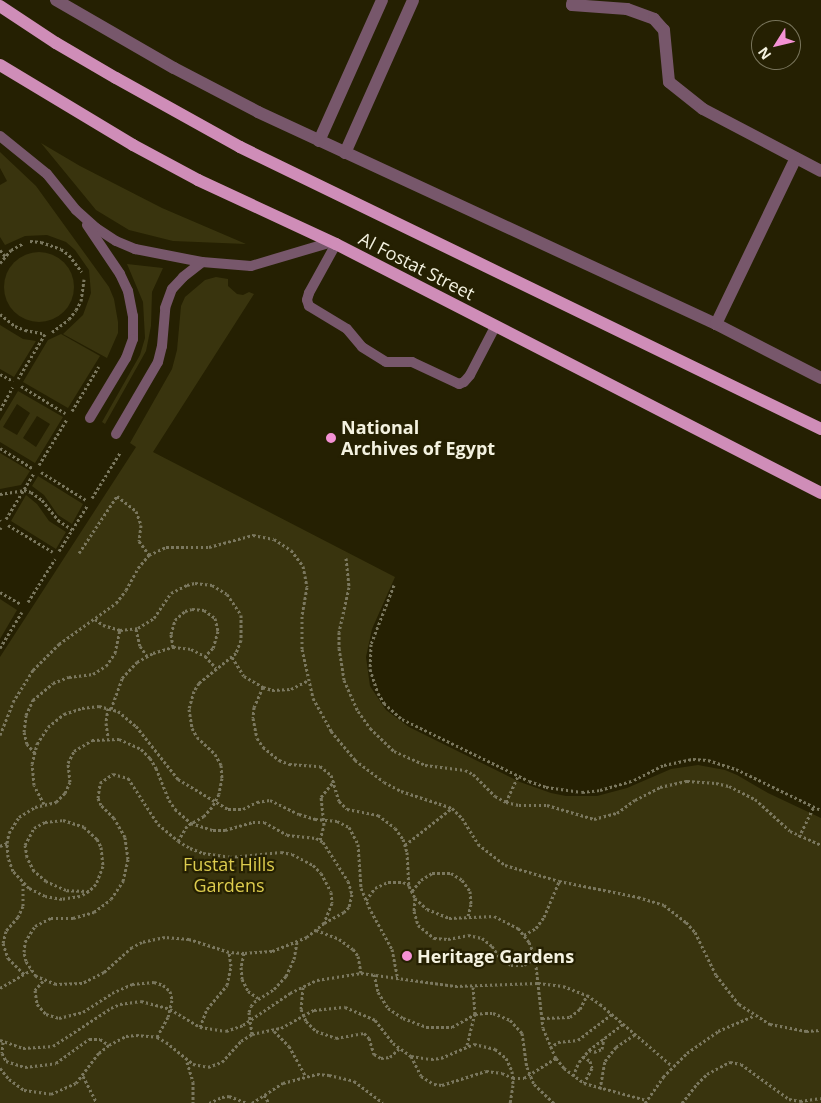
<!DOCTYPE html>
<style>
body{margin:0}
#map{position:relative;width:821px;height:1103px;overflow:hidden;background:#252002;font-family:"Open Sans",sans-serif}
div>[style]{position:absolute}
.green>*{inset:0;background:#39340e}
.round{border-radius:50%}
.path>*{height:3px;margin-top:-1.5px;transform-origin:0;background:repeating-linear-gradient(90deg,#7b785f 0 2.5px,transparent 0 5px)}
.lane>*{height:10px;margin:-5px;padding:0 5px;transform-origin:5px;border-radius:5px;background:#77576b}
.street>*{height:12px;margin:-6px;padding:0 6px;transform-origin:6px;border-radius:6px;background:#77576b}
.primary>*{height:12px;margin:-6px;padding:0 6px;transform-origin:6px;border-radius:6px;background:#cf8db8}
.dots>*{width:14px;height:14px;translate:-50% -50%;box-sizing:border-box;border:2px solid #252002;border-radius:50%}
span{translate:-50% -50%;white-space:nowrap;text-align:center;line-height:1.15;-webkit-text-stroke:4.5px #252002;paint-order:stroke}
.street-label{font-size:18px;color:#f4f2e0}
.poi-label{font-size:18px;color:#f4f2e0;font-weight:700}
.left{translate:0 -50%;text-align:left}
.park-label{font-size:18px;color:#ddcc4e}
.north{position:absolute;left:751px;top:20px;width:50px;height:50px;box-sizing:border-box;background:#252002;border:1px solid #78745b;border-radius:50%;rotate:234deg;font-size:14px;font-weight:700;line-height:20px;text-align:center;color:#f4f2e0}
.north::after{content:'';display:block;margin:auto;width:18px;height:22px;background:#f491d4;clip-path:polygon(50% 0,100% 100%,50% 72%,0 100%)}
</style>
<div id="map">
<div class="green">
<i style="clip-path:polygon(41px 143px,80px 166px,162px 208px,246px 244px,173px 241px,129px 230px,96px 210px)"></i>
<i style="clip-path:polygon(0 152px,36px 186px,109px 287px,114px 299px,118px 322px,118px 333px,107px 358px,63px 334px,83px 315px,91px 293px,89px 270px,75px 250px,66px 242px,47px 235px,25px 236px,5px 245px,0 237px,0 185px,7px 181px,0 168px)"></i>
<i class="round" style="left:4px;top:252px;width:70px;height:70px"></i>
<i style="clip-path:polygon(127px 264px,163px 268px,152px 292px,151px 326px,146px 351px,105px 424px,102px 422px,140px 355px,145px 338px,143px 302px)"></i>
<i style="clip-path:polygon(216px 277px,228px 279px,228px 286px,237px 294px,243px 295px,249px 292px,254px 294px,153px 452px,395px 577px,372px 629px,366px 657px,370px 686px,386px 710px,409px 727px,520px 782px,551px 793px,566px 796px,597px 796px,627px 788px,671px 769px,698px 765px,725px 770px,737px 775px,768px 793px,821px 818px,821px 1103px,0 1103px,0 657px,136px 447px,130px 443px,172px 369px,177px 350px,181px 306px,185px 297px,205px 280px)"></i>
<i style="clip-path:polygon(0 325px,23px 339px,36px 341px,14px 377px,0 369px)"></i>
<i style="clip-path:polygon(61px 334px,100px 356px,68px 408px,23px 382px,48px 340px)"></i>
<i style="clip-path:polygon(evenodd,18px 391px,63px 417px,35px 463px,0 442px,0 421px,18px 391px,17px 404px,30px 413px,17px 435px,3px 427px,17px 404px,18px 391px,37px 416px,50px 424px,36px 447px,23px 438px,37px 416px)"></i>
<i style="clip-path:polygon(0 453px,30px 471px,21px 485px,0 489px)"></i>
<i style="clip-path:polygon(38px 476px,83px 504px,72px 524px,58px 515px,44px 495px,32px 486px)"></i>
<i style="clip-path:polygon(26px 495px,37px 504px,49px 521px,66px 532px,56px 549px,11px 521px)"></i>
<i style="clip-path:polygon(0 599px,17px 610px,0 639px)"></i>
</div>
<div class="path">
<i style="left:30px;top:241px;width:11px;rotate:5deg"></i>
<i style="left:41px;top:242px;width:21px;rotate:19deg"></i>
<i style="left:61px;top:249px;width:10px;rotate:37deg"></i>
<i style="left:69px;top:255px;width:21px;rotate:53deg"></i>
<i style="left:0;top:250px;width:8px;rotate:50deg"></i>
<i style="left:0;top:263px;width:17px;rotate:-50deg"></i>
<i style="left:11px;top:250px;width:13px;rotate:-29deg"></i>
<i style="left:0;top:314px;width:19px;rotate:39deg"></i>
<i style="left:15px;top:326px;width:11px;rotate:22deg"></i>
<i style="left:25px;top:330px;width:20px;rotate:11deg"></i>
<i style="left:45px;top:334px;width:52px;rotate:121deg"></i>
<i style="left:52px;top:332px;width:21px;rotate:-37deg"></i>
<i style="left:69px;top:319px;width:11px;rotate:-52deg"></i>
<i style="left:76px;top:310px;width:10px;rotate:-61deg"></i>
<i style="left:81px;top:301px;width:22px;rotate:-82deg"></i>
<i style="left:0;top:374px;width:15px;rotate:28deg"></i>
<i style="left:21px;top:386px;width:52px;rotate:31.5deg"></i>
<i style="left:0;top:410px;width:26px;rotate:-61deg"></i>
<i style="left:72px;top:411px;width:52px;rotate:-59deg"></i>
<i style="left:0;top:448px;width:38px;rotate:32deg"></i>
<i style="left:39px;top:465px;width:54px;rotate:-58.7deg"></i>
<i style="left:41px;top:472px;width:53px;rotate:31.9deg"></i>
<i style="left:0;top:494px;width:24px;rotate:-9deg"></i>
<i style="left:24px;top:490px;width:7px;rotate:16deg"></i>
<i style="left:31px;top:492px;width:14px;rotate:36deg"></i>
<i style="left:42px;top:500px;width:26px;rotate:51deg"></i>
<i style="left:58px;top:520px;width:18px;rotate:34deg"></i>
<i style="left:92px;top:498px;width:55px;rotate:-58.3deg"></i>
<i style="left:6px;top:519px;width:54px;rotate:-58.7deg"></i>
<i style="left:0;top:520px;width:1px;rotate:45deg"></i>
<i style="left:8px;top:525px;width:52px;rotate:31deg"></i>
<i style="left:0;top:529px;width:2px;rotate:-63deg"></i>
<i style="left:59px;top:551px;width:53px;rotate:-58.1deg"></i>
<i style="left:79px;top:553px;width:69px;rotate:-56.3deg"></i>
<i style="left:117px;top:496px;width:24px;rotate:38deg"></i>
<i style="left:136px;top:511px;width:15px;rotate:70deg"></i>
<i style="left:141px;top:525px;width:16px;rotate:97deg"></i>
<i style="left:139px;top:541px;width:17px;rotate:54deg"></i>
<i style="left:346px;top:558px;width:29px;rotate:84deg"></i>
<i style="left:349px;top:587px;width:46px;rotate:102.5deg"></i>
<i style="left:339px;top:632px;width:16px;rotate:90deg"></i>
<i style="left:339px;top:648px;width:32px;rotate:81deg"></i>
<i style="left:344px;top:680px;width:34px;rotate:66deg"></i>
<i style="left:358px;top:711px;width:21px;rotate:55deg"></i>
<i style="left:370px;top:728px;width:33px;rotate:44deg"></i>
<i style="left:394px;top:751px;width:34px;rotate:24deg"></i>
<i style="left:425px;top:765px;width:40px;rotate:7.1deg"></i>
<i style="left:465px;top:770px;width:9px;rotate:27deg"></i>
<i style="left:473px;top:774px;width:31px;rotate:45deg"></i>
<i style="left:495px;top:796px;width:13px;rotate:29deg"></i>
<i style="left:506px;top:802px;width:13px;rotate:13deg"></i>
<i style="left:519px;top:805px;width:28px"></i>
<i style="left:547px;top:805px;width:49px;rotate:16.6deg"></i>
<i style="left:594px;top:819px;width:24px;rotate:-15deg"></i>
<i style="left:617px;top:813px;width:22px;rotate:-36deg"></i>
<i style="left:635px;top:800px;width:28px;rotate:-27deg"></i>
<i style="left:660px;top:787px;width:28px;rotate:-13deg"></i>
<i style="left:687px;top:781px;width:29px;rotate:4deg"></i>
<i style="left:716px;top:783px;width:13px;rotate:13deg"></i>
<i style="left:729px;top:786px;width:29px;rotate:27deg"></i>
<i style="left:755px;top:799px;width:47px;rotate:42.4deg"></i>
<i style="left:790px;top:831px;width:34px;rotate:24deg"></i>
<i style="left:394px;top:585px;width:63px;rotate:111.3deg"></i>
<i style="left:371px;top:644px;width:25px;rotate:92deg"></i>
<i style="left:370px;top:669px;width:25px;rotate:72deg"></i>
<i style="left:378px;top:693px;width:12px;rotate:59deg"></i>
<i style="left:384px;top:703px;width:24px;rotate:42deg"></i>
<i style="left:402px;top:719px;width:141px;rotate:26deg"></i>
<i style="left:529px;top:781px;width:18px;rotate:19deg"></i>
<i style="left:546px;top:787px;width:36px;rotate:8deg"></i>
<i style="left:582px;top:792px;width:18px;rotate:-6deg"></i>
<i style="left:600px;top:790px;width:35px;rotate:-16deg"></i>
<i style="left:634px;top:780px;width:34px;rotate:-27deg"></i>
<i style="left:664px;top:765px;width:30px;rotate:-12deg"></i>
<i style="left:693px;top:759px;width:15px;rotate:4deg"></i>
<i style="left:708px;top:760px;width:29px;rotate:18deg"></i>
<i style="left:736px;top:769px;width:94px;rotate:25.8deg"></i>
<i style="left:0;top:592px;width:24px;rotate:30deg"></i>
<i style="left:28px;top:602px;width:51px;rotate:-57.9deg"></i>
<i style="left:95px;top:619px;width:10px;rotate:37deg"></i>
<i style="left:103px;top:625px;width:18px;rotate:16deg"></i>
<i style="left:120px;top:630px;width:18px;rotate:-6deg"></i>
<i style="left:138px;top:628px;width:19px;rotate:-32deg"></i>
<i style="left:154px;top:618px;width:30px;rotate:-56deg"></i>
<i style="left:171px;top:593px;width:18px;rotate:-27deg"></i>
<i style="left:187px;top:585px;width:8px;rotate:-14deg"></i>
<i style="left:195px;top:583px;width:17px;rotate:7deg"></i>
<i style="left:212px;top:585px;width:17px;rotate:31deg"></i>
<i style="left:227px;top:594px;width:25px;rotate:56deg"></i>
<i style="left:241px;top:615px;width:25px;rotate:90deg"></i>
<i style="left:241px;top:640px;width:14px;rotate:111deg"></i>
<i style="left:236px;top:653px;width:48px;rotate:141deg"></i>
<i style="left:199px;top:683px;width:9px;rotate:122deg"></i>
<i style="left:194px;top:691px;width:19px;rotate:106deg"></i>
<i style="left:189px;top:709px;width:19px;rotate:81deg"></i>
<i style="left:192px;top:728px;width:10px;rotate:61deg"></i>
<i style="left:197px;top:737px;width:25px;rotate:43deg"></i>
<i style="left:215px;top:754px;width:13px;rotate:61deg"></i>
<i style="left:221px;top:765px;width:13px;rotate:86deg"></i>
<i style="left:222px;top:778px;width:16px;rotate:101deg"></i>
<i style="left:219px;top:794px;width:15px;rotate:118deg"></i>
<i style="left:212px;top:807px;width:12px;rotate:132deg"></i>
<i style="left:204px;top:816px;width:20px;rotate:150deg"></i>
<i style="left:187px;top:826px;width:17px;rotate:121deg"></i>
<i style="left:136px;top:629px;width:17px;rotate:77deg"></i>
<i style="left:140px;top:646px;width:12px;rotate:55deg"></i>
<i style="left:173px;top:647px;width:13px;rotate:-99deg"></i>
<i style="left:171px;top:634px;width:15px;rotate:-74deg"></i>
<i style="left:175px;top:620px;width:13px;rotate:-42deg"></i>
<i style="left:185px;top:611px;width:7px;rotate:-16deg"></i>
<i style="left:192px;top:609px;width:12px;rotate:5deg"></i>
<i style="left:204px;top:610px;width:14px;rotate:36deg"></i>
<i style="left:215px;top:618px;width:13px;rotate:77deg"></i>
<i style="left:218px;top:631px;width:18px;rotate:106deg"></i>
<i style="left:213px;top:648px;width:11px;rotate:135deg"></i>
<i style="left:0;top:648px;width:42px;rotate:-58.6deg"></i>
<i style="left:232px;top:657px;width:22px;rotate:58deg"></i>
<i style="left:244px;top:676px;width:22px;rotate:30deg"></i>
<i style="left:263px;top:687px;width:9px;rotate:18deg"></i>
<i style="left:272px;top:690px;width:19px;rotate:-3deg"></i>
<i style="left:291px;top:689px;width:18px;rotate:-27deg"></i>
<i style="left:263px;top:687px;width:22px;rotate:114deg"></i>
<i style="left:254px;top:707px;width:11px;rotate:95deg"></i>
<i style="left:253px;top:718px;width:20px;rotate:79deg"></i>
<i style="left:257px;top:738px;width:11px;rotate:56deg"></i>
<i style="left:263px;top:747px;width:21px;rotate:39deg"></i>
<i style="left:279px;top:760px;width:11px;rotate:22deg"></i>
<i style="left:289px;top:764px;width:31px;rotate:4deg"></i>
<i style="left:320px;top:766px;width:14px;rotate:39deg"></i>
<i style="left:331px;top:775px;width:27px;rotate:73deg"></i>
<i style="left:339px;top:801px;width:11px;rotate:45deg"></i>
<i style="left:347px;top:809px;width:32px;rotate:11deg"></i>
<i style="left:378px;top:815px;width:21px;rotate:37deg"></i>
<i style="left:395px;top:828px;width:14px;rotate:54deg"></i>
<i style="left:403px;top:839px;width:14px;rotate:73deg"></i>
<i style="left:407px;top:852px;width:34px;rotate:87deg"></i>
<i style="left:409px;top:886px;width:13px;rotate:63deg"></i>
<i style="left:415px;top:898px;width:16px;rotate:43deg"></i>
<i style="left:427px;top:909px;width:24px;rotate:22deg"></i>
<i style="left:449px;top:918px;width:45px;rotate:-2.5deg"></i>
<i style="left:494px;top:916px;width:27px;rotate:27deg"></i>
<i style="left:518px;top:928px;width:18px;rotate:52deg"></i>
<i style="left:529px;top:942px;width:16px;rotate:68deg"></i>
<i style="left:535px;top:957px;width:71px;rotate:83.6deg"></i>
<i style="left:543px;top:1028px;width:33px;rotate:67deg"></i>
<i style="left:556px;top:1058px;width:13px;rotate:51deg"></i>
<i style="left:564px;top:1068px;width:25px;rotate:37deg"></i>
<i style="left:584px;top:1083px;width:64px;rotate:15.3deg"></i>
<i style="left:108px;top:708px;width:15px;rotate:98deg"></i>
<i style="left:106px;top:723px;width:15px;rotate:82deg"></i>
<i style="left:111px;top:709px;width:33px;rotate:-70deg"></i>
<i style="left:122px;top:678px;width:22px;rotate:-47deg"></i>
<i style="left:137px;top:662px;width:18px;rotate:-29deg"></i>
<i style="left:153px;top:653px;width:21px;rotate:-17deg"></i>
<i style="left:173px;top:647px;width:18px;rotate:6deg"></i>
<i style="left:191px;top:649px;width:16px;rotate:27deg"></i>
<i style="left:205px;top:656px;width:16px;rotate:47deg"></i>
<i style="left:0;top:735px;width:35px;rotate:-68deg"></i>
<i style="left:13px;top:702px;width:38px;rotate:-58deg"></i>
<i style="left:33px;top:670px;width:37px;rotate:-45deg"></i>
<i style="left:59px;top:644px;width:70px;rotate:-35.7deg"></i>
<i style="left:116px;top:603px;width:16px;rotate:-52deg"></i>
<i style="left:126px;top:590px;width:25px;rotate:-61deg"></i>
<i style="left:138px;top:568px;width:17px;rotate:-50deg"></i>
<i style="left:149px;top:555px;width:19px;rotate:-25deg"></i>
<i style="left:166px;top:547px;width:43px"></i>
<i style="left:209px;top:547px;width:46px;rotate:-15.3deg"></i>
<i style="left:253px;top:535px;width:21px;rotate:11deg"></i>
<i style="left:274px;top:539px;width:20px;rotate:33deg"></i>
<i style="left:291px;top:550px;width:20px;rotate:53deg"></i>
<i style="left:303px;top:566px;width:10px;rotate:79deg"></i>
<i style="left:305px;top:576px;width:11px;rotate:80deg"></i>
<i style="left:307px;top:587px;width:29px;rotate:100deg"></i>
<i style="left:302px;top:616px;width:33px;rotate:90deg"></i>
<i style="left:302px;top:649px;width:50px;rotate:77.3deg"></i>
<i style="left:313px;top:698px;width:38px;rotate:61deg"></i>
<i style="left:331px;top:731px;width:38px;rotate:50deg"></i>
<i style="left:355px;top:760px;width:36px;rotate:37deg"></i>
<i style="left:384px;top:782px;width:19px;rotate:28deg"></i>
<i style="left:401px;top:791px;width:54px;rotate:18.4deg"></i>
<i style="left:452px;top:808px;width:14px;rotate:45deg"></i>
<i style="left:462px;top:818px;width:31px;rotate:58deg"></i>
<i style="left:478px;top:844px;width:34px;rotate:38deg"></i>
<i style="left:505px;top:865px;width:56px;rotate:16.5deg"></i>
<i style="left:559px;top:881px;width:81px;rotate:11.4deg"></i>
<i style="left:638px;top:897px;width:27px;rotate:17deg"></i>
<i style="left:664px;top:905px;width:28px;rotate:38deg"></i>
<i style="left:686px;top:922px;width:13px;rotate:48deg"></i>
<i style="left:695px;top:932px;width:48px;rotate:64deg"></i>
<i style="left:716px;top:975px;width:37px;rotate:52deg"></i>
<i style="left:739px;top:1004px;width:37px;rotate:33deg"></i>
<i style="left:770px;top:1024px;width:37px;rotate:11deg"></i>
<i style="left:806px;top:1031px;width:15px;rotate:-4deg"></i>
<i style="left:35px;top:753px;width:12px;rotate:-132deg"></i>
<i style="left:27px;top:744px;width:12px;rotate:-104deg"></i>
<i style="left:24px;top:732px;width:17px;rotate:-83deg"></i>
<i style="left:26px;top:715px;width:17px;rotate:-65deg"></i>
<i style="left:33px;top:700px;width:26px;rotate:-40deg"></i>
<i style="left:53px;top:683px;width:17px;rotate:-21deg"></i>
<i style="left:69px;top:677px;width:24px;rotate:-7deg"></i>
<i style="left:93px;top:674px;width:15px;rotate:-32deg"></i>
<i style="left:106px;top:666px;width:16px;rotate:-55deg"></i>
<i style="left:115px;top:653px;width:24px;rotate:-78deg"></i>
<i style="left:113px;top:774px;width:16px;rotate:15deg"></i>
<i style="left:128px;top:778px;width:55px;rotate:56.9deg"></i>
<i style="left:158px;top:824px;width:26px;rotate:40deg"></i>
<i style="left:178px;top:841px;width:14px;rotate:30deg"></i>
<i style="left:190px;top:848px;width:14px;rotate:21deg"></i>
<i style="left:203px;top:853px;width:27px;rotate:8deg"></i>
<i style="left:230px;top:857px;width:51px;rotate:-5.6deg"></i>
<i style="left:281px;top:852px;width:11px;rotate:10deg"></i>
<i style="left:292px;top:854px;width:24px;rotate:28deg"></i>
<i style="left:313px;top:865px;width:11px;rotate:45deg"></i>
<i style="left:321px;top:873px;width:21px;rotate:62deg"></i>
<i style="left:331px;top:892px;width:11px;rotate:85deg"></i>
<i style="left:332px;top:903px;width:22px;rotate:112deg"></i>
<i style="left:324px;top:923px;width:22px;rotate:141deg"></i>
<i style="left:307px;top:937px;width:38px;rotate:158deg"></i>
<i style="left:272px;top:951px;width:28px;rotate:176deg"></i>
<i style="left:244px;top:953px;width:15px;rotate:-176deg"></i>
<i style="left:229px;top:952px;width:42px;rotate:-162deg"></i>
<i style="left:189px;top:939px;width:24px;rotate:-175deg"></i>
<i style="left:165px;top:937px;width:24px;rotate:168deg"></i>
<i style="left:142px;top:942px;width:11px;rotate:153deg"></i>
<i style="left:132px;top:947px;width:38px;rotate:138deg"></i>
<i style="left:104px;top:972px;width:25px;rotate:153deg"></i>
<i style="left:82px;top:983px;width:26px;rotate:178deg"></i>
<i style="left:56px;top:984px;width:22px;rotate:-158deg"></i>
<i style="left:36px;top:976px;width:18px;rotate:-124deg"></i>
<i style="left:26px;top:961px;width:9px;rotate:-103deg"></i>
<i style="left:24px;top:952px;width:10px;rotate:-84deg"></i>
<i style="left:25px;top:942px;width:19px;rotate:-58deg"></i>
<i style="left:35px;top:926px;width:18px;rotate:-27deg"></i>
<i style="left:51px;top:918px;width:22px"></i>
<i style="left:73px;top:918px;width:22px;rotate:-16deg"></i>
<i style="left:94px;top:912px;width:21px;rotate:-37deg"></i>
<i style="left:111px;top:899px;width:22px;rotate:-56deg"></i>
<i style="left:123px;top:881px;width:23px;rotate:-77deg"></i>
<i style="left:128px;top:859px;width:22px;rotate:-98deg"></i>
<i style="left:125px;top:837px;width:22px;rotate:-120deg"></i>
<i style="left:114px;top:818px;width:18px;rotate:-135deg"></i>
<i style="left:101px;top:805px;width:8px;rotate:-113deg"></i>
<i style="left:98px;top:798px;width:15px;rotate:-82deg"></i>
<i style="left:100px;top:783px;width:16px;rotate:-35deg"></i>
<i style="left:506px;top:802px;width:29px;rotate:-65deg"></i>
<i style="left:44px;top:804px;width:21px;rotate:-118deg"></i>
<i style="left:34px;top:785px;width:21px;rotate:-95deg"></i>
<i style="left:32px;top:764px;width:21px;rotate:-76deg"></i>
<i style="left:37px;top:744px;width:20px;rotate:-57deg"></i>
<i style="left:48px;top:727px;width:21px;rotate:-39deg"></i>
<i style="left:64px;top:714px;width:19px;rotate:-18deg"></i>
<i style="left:82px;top:708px;width:17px;rotate:-7deg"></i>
<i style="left:99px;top:706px;width:20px;rotate:15deg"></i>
<i style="left:118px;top:711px;width:23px;rotate:40deg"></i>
<i style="left:136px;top:726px;width:68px;rotate:51.6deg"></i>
<i style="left:178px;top:779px;width:58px;rotate:31deg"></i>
<i style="left:228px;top:809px;width:15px"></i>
<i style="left:243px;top:809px;width:16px;rotate:-27deg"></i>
<i style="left:257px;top:802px;width:13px;rotate:-9deg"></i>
<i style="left:270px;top:800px;width:32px;rotate:26deg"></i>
<i style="left:299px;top:814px;width:17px;rotate:17deg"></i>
<i style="left:315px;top:819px;width:22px;rotate:5deg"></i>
<i style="left:337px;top:821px;width:13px;rotate:27deg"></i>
<i style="left:349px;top:827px;width:19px;rotate:62deg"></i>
<i style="left:358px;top:844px;width:44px;rotate:86.1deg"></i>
<i style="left:361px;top:888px;width:25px;rotate:67deg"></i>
<i style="left:371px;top:911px;width:43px;rotate:61.1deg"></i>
<i style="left:392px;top:949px;width:31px;rotate:79deg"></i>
<i style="left:63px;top:820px;width:22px;rotate:18deg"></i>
<i style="left:84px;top:827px;width:18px;rotate:43deg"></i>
<i style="left:97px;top:839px;width:9px;rotate:63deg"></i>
<i style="left:101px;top:847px;width:19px;rotate:84deg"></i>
<i style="left:103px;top:866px;width:19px;rotate:111deg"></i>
<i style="left:96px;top:884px;width:10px;rotate:135deg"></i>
<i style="left:89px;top:891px;width:23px;rotate:-178deg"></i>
<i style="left:66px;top:890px;width:22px;rotate:-156deg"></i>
<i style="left:46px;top:881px;width:16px;rotate:-140deg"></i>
<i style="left:34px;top:871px;width:16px;rotate:-117deg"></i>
<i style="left:27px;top:857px;width:12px;rotate:-99deg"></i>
<i style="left:25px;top:845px;width:19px;rotate:-62deg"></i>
<i style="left:34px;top:828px;width:13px;rotate:-29deg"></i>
<i style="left:45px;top:822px;width:18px;rotate:-6deg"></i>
<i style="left:799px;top:837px;width:34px;rotate:-64deg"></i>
<i style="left:320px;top:840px;width:16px;rotate:-75deg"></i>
<i style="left:324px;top:825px;width:28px;rotate:-96deg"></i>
<i style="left:321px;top:797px;width:21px;rotate:-51deg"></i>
<i style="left:405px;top:845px;width:60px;rotate:-38.2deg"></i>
<i style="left:0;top:846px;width:8px;rotate:-23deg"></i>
<i style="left:23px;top:883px;width:23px;rotate:90deg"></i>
<i style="left:23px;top:906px;width:12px;rotate:114deg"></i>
<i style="left:18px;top:917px;width:18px;rotate:131deg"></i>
<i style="left:6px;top:931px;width:12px;rotate:104deg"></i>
<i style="left:3px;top:943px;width:16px;rotate:72deg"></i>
<i style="left:8px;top:958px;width:23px;rotate:45deg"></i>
<i style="left:89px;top:891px;width:10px;rotate:151deg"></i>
<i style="left:80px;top:896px;width:18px;rotate:171deg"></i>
<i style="left:62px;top:899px;width:17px;rotate:-170deg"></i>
<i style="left:45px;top:896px;width:18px;rotate:-153deg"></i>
<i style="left:29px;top:888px;width:23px;rotate:-133deg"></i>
<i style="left:13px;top:871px;width:15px;rotate:-110deg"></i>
<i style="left:8px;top:857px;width:14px;rotate:-94deg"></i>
<i style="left:7px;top:843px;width:10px;rotate:-79deg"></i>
<i style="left:9px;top:833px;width:19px;rotate:-58deg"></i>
<i style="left:19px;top:817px;width:19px;rotate:-32deg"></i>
<i style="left:35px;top:807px;width:22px;rotate:-13deg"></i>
<i style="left:56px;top:802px;width:13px;rotate:-45deg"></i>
<i style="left:65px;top:793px;width:12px;rotate:-66deg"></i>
<i style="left:70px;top:782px;width:19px;rotate:-96deg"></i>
<i style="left:68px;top:763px;width:13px;rotate:-63deg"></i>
<i style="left:74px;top:751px;width:21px;rotate:-31deg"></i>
<i style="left:92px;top:740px;width:27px;rotate:-2deg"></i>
<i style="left:119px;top:739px;width:24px;rotate:24deg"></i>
<i style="left:141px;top:749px;width:13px;rotate:45deg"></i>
<i style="left:150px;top:758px;width:12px;rotate:59deg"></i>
<i style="left:156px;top:768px;width:35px;rotate:68deg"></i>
<i style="left:169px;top:800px;width:11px;rotate:56deg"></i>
<i style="left:175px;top:809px;width:21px;rotate:41deg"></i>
<i style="left:191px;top:823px;width:23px;rotate:18deg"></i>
<i style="left:213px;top:830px;width:12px"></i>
<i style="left:225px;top:830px;width:29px;rotate:-16deg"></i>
<i style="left:253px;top:822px;width:11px"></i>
<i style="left:264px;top:822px;width:26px;rotate:29deg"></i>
<i style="left:287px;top:835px;width:29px;rotate:6deg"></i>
<i style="left:316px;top:838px;width:8px;rotate:30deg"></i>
<i style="left:323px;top:842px;width:46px;rotate:57.3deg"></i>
<i style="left:348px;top:881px;width:14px;rotate:73deg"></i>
<i style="left:352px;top:894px;width:13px;rotate:103deg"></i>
<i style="left:349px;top:907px;width:7px;rotate:135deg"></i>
<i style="left:344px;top:912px;width:23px;rotate:151deg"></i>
<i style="left:412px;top:891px;width:14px;rotate:-51deg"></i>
<i style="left:421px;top:880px;width:13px;rotate:-32deg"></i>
<i style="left:432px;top:873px;width:19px"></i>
<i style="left:451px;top:873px;width:13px;rotate:32deg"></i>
<i style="left:462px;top:880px;width:14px;rotate:54deg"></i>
<i style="left:470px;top:891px;width:13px;rotate:86deg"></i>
<i style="left:471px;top:904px;width:12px;rotate:104deg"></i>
<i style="left:415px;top:898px;width:13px;rotate:94deg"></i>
<i style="left:414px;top:911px;width:15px;rotate:74deg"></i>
<i style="left:418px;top:925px;width:21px;rotate:39deg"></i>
<i style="left:434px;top:938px;width:14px;rotate:4deg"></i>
<i style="left:448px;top:939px;width:20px;rotate:-11deg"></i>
<i style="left:468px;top:935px;width:14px;rotate:12deg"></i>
<i style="left:482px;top:938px;width:13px;rotate:39deg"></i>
<i style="left:492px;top:946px;width:14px;rotate:56deg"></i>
<i style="left:500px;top:958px;width:13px;rotate:32deg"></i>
<i style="left:511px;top:965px;width:13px"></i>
<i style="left:524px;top:965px;width:13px;rotate:-32deg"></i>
<i style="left:366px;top:900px;width:15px;rotate:-53deg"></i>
<i style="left:375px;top:888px;width:14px;rotate:-25deg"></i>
<i style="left:388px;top:882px;width:15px"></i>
<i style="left:403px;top:882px;width:7px;rotate:27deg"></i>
<i style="left:316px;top:930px;width:25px;rotate:21deg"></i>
<i style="left:339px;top:939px;width:17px;rotate:36deg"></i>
<i style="left:353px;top:949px;width:9px;rotate:54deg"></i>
<i style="left:358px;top:956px;width:17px;rotate:80deg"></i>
<i style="left:524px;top:935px;width:14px;rotate:-30deg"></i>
<i style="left:536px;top:928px;width:14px;rotate:-54deg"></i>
<i style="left:544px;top:917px;width:39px;rotate:-67deg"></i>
<i style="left:244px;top:953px;width:14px;rotate:102deg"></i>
<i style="left:241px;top:967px;width:12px;rotate:85deg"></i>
<i style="left:242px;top:979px;width:13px;rotate:63deg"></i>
<i style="left:248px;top:991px;width:12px;rotate:35deg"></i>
<i style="left:374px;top:974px;width:18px;rotate:77deg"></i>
<i style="left:378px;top:992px;width:19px;rotate:58deg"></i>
<i style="left:388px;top:1008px;width:18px;rotate:34deg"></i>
<i style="left:403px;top:1018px;width:25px;rotate:21deg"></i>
<i style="left:426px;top:1027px;width:26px"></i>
<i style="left:452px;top:1027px;width:26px;rotate:-29deg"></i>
<i style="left:475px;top:1014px;width:10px;rotate:-6deg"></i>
<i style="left:485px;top:1013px;width:8px"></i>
<i style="left:493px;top:1013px;width:18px;rotate:22deg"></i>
<i style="left:510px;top:1020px;width:18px;rotate:47deg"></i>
<i style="left:522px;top:1033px;width:34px;rotate:82deg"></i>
<i style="left:527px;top:1067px;width:18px;rotate:68deg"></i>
<i style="left:534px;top:1084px;width:28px;rotate:44deg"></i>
<i style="left:43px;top:981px;width:12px;rotate:132deg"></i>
<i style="left:35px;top:990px;width:14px;rotate:82deg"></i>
<i style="left:37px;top:1004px;width:13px;rotate:48deg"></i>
<i style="left:46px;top:1014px;width:14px;rotate:17deg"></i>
<i style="left:59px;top:1018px;width:25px;rotate:-14deg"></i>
<i style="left:83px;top:1012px;width:35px;rotate:-33deg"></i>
<i style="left:112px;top:993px;width:22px;rotate:-24deg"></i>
<i style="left:132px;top:984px;width:22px;rotate:-5deg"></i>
<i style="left:154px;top:982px;width:9px;rotate:18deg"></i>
<i style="left:163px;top:985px;width:9px;rotate:41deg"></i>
<i style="left:170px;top:991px;width:9px;rotate:77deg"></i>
<i style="left:172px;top:1000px;width:17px;rotate:103deg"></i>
<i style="left:168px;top:1017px;width:23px;rotate:119deg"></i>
<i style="left:303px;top:987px;width:22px;rotate:95deg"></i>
<i style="left:301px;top:1009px;width:13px;rotate:67deg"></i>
<i style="left:306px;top:1021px;width:14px;rotate:45deg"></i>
<i style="left:316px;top:1031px;width:21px;rotate:19deg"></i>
<i style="left:336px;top:1038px;width:28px;rotate:-10deg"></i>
<i style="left:364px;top:1033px;width:7px;rotate:45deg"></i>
<i style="left:369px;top:1038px;width:17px;rotate:73deg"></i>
<i style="left:374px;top:1054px;width:8px;rotate:30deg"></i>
<i style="left:381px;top:1058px;width:9px;rotate:-6deg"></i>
<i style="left:390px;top:1057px;width:12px;rotate:-42deg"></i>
<i style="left:0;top:988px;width:36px;rotate:-30deg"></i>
<i style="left:542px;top:1018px;width:28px;rotate:-2deg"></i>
<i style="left:570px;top:1017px;width:13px;rotate:-39deg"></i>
<i style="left:580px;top:1009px;width:16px;rotate:-63deg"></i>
<i style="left:200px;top:1027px;width:19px;rotate:-69deg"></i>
<i style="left:207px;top:1009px;width:31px;rotate:-50deg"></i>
<i style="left:227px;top:985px;width:19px;rotate:-78deg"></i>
<i style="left:231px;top:966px;width:14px;rotate:-98deg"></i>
<i style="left:274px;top:1031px;width:21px;rotate:45deg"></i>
<i style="left:289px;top:1046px;width:33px;rotate:61deg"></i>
<i style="left:252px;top:1034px;width:22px;rotate:-98deg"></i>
<i style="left:249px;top:1012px;width:6px;rotate:-72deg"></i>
<i style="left:251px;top:1006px;width:5px;rotate:-53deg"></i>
<i style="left:254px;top:1002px;width:24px;rotate:-33deg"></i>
<i style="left:274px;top:989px;width:18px;rotate:-47deg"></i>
<i style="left:286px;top:976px;width:19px;rotate:-65deg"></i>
<i style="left:294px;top:959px;width:17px;rotate:-80deg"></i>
<i style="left:0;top:1040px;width:24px;rotate:19deg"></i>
<i style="left:23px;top:1048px;width:30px;rotate:-4deg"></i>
<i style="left:53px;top:1046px;width:69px;rotate:-33.2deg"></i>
<i style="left:111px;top:1008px;width:10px;rotate:-24deg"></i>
<i style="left:120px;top:1004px;width:21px;rotate:-8deg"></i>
<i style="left:141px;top:1001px;width:30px;rotate:15deg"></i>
<i style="left:170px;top:1009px;width:35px;rotate:31deg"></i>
<i style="left:200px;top:1027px;width:26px;rotate:9deg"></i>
<i style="left:226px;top:1031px;width:18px;rotate:-19deg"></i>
<i style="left:243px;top:1025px;width:57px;rotate:-34.2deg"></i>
<i style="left:290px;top:993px;width:30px;rotate:-26deg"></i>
<i style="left:317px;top:980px;width:45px;rotate:-9deg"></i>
<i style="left:361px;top:973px;width:95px;rotate:7.9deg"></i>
<i style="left:455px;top:986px;width:83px;rotate:-2.1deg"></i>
<i style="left:538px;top:983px;width:25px;rotate:7deg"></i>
<i style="left:563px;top:986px;width:26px;rotate:21deg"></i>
<i style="left:587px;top:995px;width:16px;rotate:35deg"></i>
<i style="left:600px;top:1004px;width:95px;rotate:40.7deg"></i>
<i style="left:3px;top:1042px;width:11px;rotate:95deg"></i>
<i style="left:2px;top:1053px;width:9px;rotate:63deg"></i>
<i style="left:6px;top:1061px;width:20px;rotate:18deg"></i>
<i style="left:25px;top:1067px;width:31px;rotate:-7deg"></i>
<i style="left:56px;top:1063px;width:41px;rotate:-36deg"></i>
<i style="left:89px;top:1039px;width:11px"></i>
<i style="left:100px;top:1039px;width:11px;rotate:34deg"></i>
<i style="left:467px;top:1045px;width:32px;rotate:-76deg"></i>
<i style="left:475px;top:1014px;width:27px;rotate:-94deg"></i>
<i style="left:550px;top:1048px;width:10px;rotate:-37deg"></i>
<i style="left:558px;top:1042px;width:20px;rotate:-6deg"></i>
<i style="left:578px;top:1040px;width:43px;rotate:-37.4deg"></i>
<i style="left:589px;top:1050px;width:5px;rotate:22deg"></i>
<i style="left:594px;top:1052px;width:9px;rotate:-21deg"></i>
<i style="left:602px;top:1049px;width:11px;rotate:-80deg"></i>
<i style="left:411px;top:1056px;width:22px;rotate:63deg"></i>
<i style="left:421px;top:1076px;width:15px;rotate:32deg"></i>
<i style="left:434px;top:1084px;width:8px;rotate:7deg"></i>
<i style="left:442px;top:1085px;width:46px;rotate:-17.7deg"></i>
<i style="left:486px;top:1071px;width:16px;rotate:7deg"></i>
<i style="left:502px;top:1073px;width:12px;rotate:24deg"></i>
<i style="left:513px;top:1078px;width:11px"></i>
<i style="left:524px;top:1078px;width:38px;rotate:-32deg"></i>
<i style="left:583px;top:1056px;width:9px;rotate:36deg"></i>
<i style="left:590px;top:1061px;width:7px;rotate:74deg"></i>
<i style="left:592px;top:1068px;width:17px;rotate:118deg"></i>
<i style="left:187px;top:1062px;width:21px;rotate:73deg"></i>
<i style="left:193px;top:1082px;width:21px;rotate:90deg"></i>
<i style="left:0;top:1068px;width:14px;rotate:51deg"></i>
<i style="left:9px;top:1079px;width:19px;rotate:36deg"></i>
<i style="left:24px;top:1090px;width:27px;rotate:8deg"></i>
<i style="left:51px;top:1094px;width:27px;rotate:-24deg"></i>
<i style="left:76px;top:1083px;width:38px;rotate:-53deg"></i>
<i style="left:99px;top:1053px;width:13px;rotate:-39deg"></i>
<i style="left:109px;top:1045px;width:19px;rotate:-28deg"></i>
<i style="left:126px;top:1036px;width:10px;rotate:-6deg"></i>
<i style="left:136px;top:1035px;width:21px;rotate:5deg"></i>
<i style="left:157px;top:1037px;width:10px;rotate:29deg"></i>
<i style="left:166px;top:1042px;width:35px;rotate:39deg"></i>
<i style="left:193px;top:1064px;width:15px;rotate:11deg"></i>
<i style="left:208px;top:1067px;width:15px;rotate:-20deg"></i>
<i style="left:222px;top:1062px;width:28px;rotate:-48deg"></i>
<i style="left:241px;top:1041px;width:13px;rotate:-32deg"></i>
<i style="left:252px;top:1034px;width:30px;rotate:-12deg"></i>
<i style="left:281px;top:1028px;width:38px;rotate:-29deg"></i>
<i style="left:314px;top:1010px;width:31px;rotate:-6deg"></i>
<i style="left:345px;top:1007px;width:33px;rotate:23deg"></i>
<i style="left:375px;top:1020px;width:29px;rotate:52deg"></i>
<i style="left:393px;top:1043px;width:22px;rotate:36deg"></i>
<i style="left:411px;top:1056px;width:20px;rotate:9deg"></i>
<i style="left:431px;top:1059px;width:10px;rotate:-6deg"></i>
<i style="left:441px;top:1058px;width:36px;rotate:-23deg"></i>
<i style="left:474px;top:1044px;width:22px;rotate:13deg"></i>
<i style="left:495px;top:1049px;width:14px;rotate:39deg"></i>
<i style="left:506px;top:1058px;width:14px;rotate:65deg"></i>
<i style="left:512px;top:1071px;width:14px;rotate:86deg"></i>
<i style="left:513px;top:1085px;width:18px;rotate:99deg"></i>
<i style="left:83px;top:1076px;width:30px;rotate:63deg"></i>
<i style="left:573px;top:1076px;width:15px;rotate:-67deg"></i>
<i style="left:579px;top:1062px;width:16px;rotate:-50deg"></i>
<i style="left:589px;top:1050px;width:43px;rotate:-37.4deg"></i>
<i style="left:600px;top:1089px;width:28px;rotate:-80deg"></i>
<i style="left:605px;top:1061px;width:18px;rotate:-52deg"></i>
<i style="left:616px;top:1047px;width:23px;rotate:-34deg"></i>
<i style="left:264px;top:1095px;width:9px;rotate:58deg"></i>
<i style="left:209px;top:1103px;width:14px;rotate:-25deg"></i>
<i style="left:222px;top:1097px;width:7px;rotate:-8deg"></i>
<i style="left:229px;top:1096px;width:19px;rotate:21deg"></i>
<i style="left:252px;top:1103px;width:37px;rotate:-33deg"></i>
<i style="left:283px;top:1083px;width:35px;rotate:-15deg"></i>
<i style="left:317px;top:1074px;width:12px;rotate:5deg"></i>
<i style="left:329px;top:1075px;width:26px;rotate:13deg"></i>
<i style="left:354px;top:1081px;width:36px;rotate:37deg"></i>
<i style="left:645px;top:1103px;width:32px;rotate:-55deg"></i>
<i style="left:663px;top:1077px;width:34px;rotate:-45deg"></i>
<i style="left:687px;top:1053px;width:38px;rotate:-35deg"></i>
<i style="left:718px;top:1031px;width:38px;rotate:-23deg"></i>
<i style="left:682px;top:1103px;width:24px;rotate:-52deg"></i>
<i style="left:697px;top:1084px;width:14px;rotate:-45deg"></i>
<i style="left:707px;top:1074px;width:26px;rotate:-28deg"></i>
<i style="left:730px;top:1062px;width:11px;rotate:10deg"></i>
<i style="left:741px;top:1064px;width:59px;rotate:36.1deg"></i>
<i style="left:789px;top:1099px;width:11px;rotate:10deg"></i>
<i style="left:800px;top:1101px;width:21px;rotate:-8deg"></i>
</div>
<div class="lane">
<i style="left:0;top:136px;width:60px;rotate:39deg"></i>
<i style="left:47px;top:174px;width:46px;rotate:51.1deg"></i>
<i style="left:76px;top:210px;width:27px;rotate:42deg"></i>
<i style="left:96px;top:228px;width:24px;rotate:33deg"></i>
<i style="left:116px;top:241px;width:21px;rotate:23deg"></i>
<i style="left:135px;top:249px;width:68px;rotate:11deg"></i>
<i style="left:202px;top:262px;width:49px;rotate:4.7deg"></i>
<i style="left:251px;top:266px;width:84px;rotate:-16.5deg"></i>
<i style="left:87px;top:225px;width:59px;rotate:56deg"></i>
<i style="left:120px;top:274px;width:19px;rotate:65deg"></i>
<i style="left:128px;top:291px;width:25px;rotate:79deg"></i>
<i style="left:133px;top:316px;width:23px;rotate:90deg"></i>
<i style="left:133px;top:339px;width:20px;rotate:110deg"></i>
<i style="left:126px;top:358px;width:70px;rotate:121deg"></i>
<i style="left:336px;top:244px;width:56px;rotate:118.9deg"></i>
<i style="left:309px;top:293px;width:7px;rotate:106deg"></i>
<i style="left:307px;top:300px;width:6px;rotate:72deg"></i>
<i style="left:309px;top:306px;width:44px;rotate:31.2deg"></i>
<i style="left:347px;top:329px;width:23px;rotate:50deg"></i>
<i style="left:362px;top:347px;width:28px;rotate:32deg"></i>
<i style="left:386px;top:362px;width:26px"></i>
<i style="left:412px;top:362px;width:52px;rotate:25.1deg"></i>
<i style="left:459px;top:384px;width:5px;rotate:-22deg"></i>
<i style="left:464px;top:382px;width:9px;rotate:-49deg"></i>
<i style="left:470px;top:375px;width:54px;rotate:-62.5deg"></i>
<i style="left:116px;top:434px;width:83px;rotate:-59.7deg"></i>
<i style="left:158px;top:362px;width:16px;rotate:-76deg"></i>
<i style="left:162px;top:346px;width:38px;rotate:-85deg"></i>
<i style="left:165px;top:308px;width:20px;rotate:-70deg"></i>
<i style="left:172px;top:289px;width:16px;rotate:-47deg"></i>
<i style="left:183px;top:277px;width:24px;rotate:-38deg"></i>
</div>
<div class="street">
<i style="left:56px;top:0;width:136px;rotate:30deg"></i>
<i style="left:174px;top:68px;width:95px;rotate:27.6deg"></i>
<i style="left:258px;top:112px;width:505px;rotate:24.84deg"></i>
<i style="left:716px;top:324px;width:118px;rotate:27.2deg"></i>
<i style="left:573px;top:0;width:5px;rotate:101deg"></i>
<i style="left:572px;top:5px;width:55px;rotate:4.2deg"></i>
<i style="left:627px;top:9px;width:29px;rotate:20deg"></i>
<i style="left:654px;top:19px;width:15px;rotate:48deg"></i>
<i style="left:664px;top:30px;width:52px;rotate:84.5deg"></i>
<i style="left:669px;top:82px;width:43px;rotate:38.5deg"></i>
<i style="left:703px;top:109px;width:133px;rotate:27.7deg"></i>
<i style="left:319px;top:141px;width:154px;rotate:-65.9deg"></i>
<i style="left:345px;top:153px;width:167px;rotate:-66deg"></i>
<i style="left:716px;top:324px;width:184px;rotate:-64.3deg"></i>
</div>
<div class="primary">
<i style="left:0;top:6px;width:67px;rotate:33.5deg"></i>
<i style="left:56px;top:43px;width:69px;rotate:30.3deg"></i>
<i style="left:116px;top:78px;width:142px;rotate:29.1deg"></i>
<i style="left:240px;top:147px;width:646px;rotate:25.89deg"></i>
<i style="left:0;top:65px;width:155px;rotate:31deg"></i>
<i style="left:133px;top:145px;width:74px;rotate:28.3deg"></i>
<i style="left:198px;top:180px;width:152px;rotate:24.9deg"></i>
<i style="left:336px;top:244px;width:545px;rotate:27.18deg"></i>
</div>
<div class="dots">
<i style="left:331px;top:438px;background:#f491d4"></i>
<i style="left:407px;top:956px;background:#f491d4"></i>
</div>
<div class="street-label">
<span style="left:417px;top:266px;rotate:27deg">Al Fostat Street</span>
</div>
<div class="poi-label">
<span class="left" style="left:341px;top:438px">National<br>Archives of Egypt</span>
<span class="left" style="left:417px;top:956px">Heritage Gardens</span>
</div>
<div class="park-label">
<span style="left:229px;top:875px">Fustat Hills<br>Gardens</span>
</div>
<div class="north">N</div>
</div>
